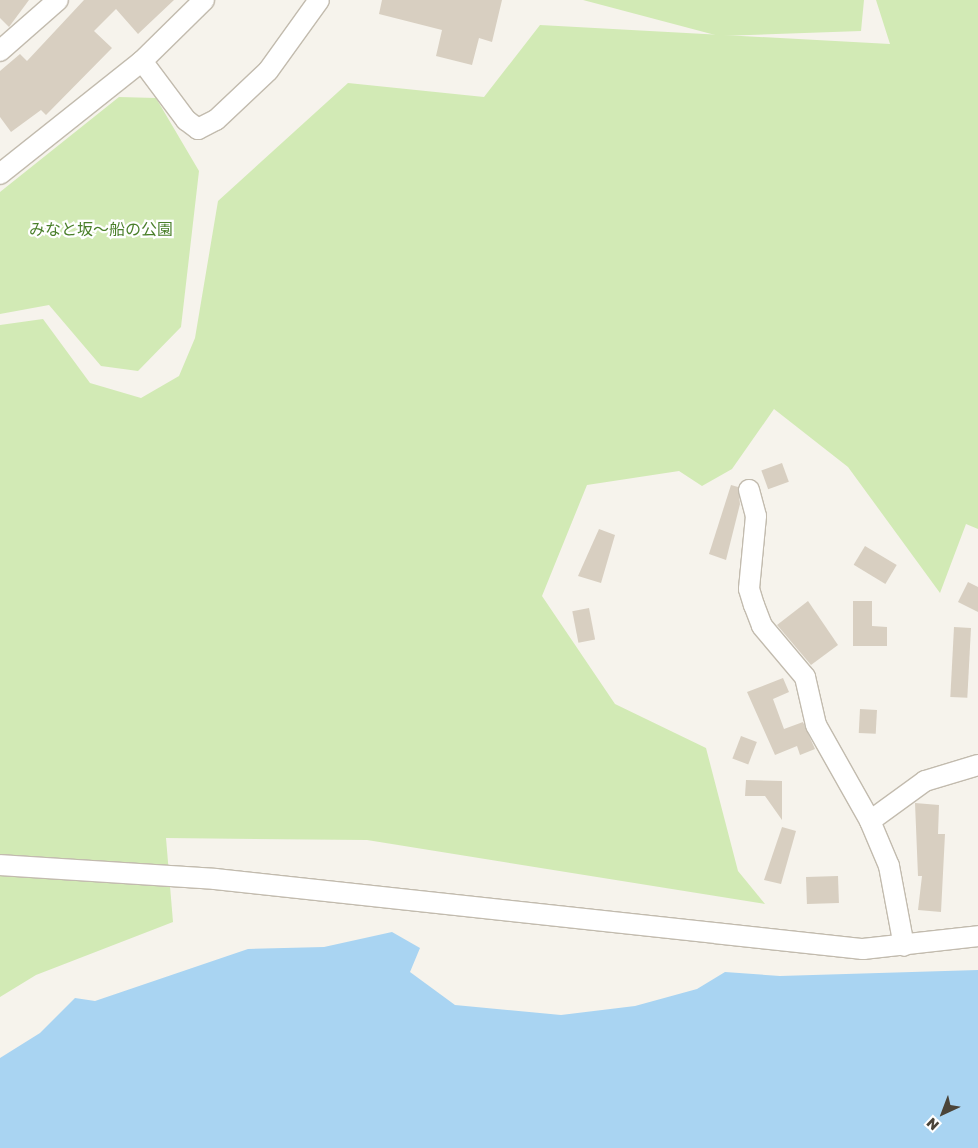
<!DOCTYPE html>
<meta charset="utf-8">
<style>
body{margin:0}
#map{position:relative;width:978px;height:1148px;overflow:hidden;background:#f6f3ec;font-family:"Golos Text","Noto Sans JP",sans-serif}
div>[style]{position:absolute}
.green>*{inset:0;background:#d2eab5}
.water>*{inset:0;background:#a9d4f2}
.building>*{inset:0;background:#d8cfc1;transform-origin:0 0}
.roads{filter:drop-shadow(1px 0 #c2bbae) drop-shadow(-1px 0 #c2bbae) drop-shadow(0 1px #c2bbae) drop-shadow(0 -1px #c2bbae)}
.minor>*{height:20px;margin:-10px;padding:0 10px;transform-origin:10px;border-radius:10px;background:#fff}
span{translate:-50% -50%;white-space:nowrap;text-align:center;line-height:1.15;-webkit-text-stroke:4.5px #fff;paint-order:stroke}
.park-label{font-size:16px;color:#4a7f2a}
.north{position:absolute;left:918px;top:1088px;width:50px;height:50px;-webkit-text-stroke:4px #fff;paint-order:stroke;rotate:223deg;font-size:14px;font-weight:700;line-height:20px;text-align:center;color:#4b4439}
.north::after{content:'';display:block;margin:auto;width:18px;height:22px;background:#4b4439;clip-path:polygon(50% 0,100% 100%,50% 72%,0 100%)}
</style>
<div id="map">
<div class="green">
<i style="clip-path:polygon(583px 0,864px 0,861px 31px,719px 36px)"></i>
<i style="clip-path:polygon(876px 0,978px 0,978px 529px,966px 524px,940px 593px,848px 467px,774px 409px,732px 469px,702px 486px,679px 471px,587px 485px,542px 596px,615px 704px,706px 748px,738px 871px,765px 904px,367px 840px,166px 838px,173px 922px,36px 975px,0 997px,0 325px,43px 319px,90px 383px,141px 398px,179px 376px,195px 338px,218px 201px,348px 83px,484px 97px,540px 25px,890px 44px)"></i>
<i style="clip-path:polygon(119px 97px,156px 98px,199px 171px,181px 327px,138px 371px,101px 366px,49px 305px,0 314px,0 192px)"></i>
</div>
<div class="water">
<i style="clip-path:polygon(392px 932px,420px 948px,410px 972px,455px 1005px,561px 1015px,635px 1006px,697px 989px,725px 972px,780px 976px,978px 970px,978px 1148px,0 1148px,0 1058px,40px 1033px,75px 998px,95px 1001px,248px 949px,324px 947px)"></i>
</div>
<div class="building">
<i style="clip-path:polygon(0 0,29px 0,9px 27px,0 18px)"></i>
<i style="clip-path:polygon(84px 0,174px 0,138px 34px,116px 9px,94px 31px,112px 48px,46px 115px,41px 110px,11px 132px,0 117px,0 71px,20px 54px,27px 61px)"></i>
<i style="clip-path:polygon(382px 0,502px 0,492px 42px,479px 38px,472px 65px,436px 56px,442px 30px,379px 14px)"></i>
<i style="left:782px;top:463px;width:20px;height:22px;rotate:70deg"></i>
<i style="clip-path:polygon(731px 485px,738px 487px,740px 504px,726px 560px,709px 554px)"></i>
<i style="clip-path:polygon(599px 529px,615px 535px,601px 583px,578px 576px)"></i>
<i style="left:865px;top:546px;width:37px;height:22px;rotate:31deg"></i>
<i style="clip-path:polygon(968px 582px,978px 587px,978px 612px,958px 602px)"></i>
<i style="clip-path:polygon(808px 601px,838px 645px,811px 665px,777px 625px)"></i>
<i style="clip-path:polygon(853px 601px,872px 601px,872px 626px,887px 627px,887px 646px,853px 646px)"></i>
<i style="left:589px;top:608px;width:32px;height:17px;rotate:79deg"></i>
<i style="left:954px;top:627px;width:17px;height:70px;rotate:3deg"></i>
<i style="clip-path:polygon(783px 678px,789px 692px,773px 699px,784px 729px,803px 722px,815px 749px,800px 755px,797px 746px,775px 755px,747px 692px)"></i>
<i style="left:860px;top:709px;width:17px;height:24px;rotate:3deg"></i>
<i style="left:741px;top:736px;width:17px;height:24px;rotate:21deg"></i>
<i style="clip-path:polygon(746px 780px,782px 781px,782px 820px,765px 796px,745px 796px)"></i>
<i style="clip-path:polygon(915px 803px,939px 805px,938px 834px,945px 834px,941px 912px,918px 910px,922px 876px,918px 876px)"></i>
<i style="clip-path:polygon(782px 827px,796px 831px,781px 884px,764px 880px)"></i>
<i style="left:838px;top:876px;width:27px;height:32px;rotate:88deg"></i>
</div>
<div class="roads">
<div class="minor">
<i style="left:0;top:51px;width:77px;rotate:-41.3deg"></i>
<i style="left:142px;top:61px;width:74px;rotate:53.3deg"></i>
<i style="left:186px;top:120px;width:15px;rotate:37deg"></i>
<i style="left:198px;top:129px;width:20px;rotate:-27deg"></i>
<i style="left:216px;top:120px;width:71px;rotate:-43.3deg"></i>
<i style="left:268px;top:71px;width:87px;rotate:-54.3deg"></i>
<i style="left:0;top:174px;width:181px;rotate:-38.5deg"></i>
<i style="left:142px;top:61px;width:87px;rotate:-44.5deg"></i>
<i style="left:749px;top:490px;width:27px;rotate:75deg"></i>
<i style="left:756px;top:516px;width:73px;rotate:95.5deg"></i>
<i style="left:749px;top:589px;width:17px;rotate:73deg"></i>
<i style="left:754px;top:605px;width:22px;rotate:69deg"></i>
<i style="left:762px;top:626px;width:67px;rotate:49.9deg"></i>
<i style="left:805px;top:677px;width:49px;rotate:77.1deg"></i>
<i style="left:816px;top:725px;width:110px;rotate:60.6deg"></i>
<i style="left:870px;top:821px;width:49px;rotate:67.1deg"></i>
<i style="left:889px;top:866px;width:81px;rotate:79.4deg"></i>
<i style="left:870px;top:821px;width:68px;rotate:-36deg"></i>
<i style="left:925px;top:781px;width:55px;rotate:-16.8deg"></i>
<i style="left:0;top:865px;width:215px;rotate:3.7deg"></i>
<i style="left:215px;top:879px;width:652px;rotate:6.17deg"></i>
<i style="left:863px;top:949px;width:116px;rotate:-6.4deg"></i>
</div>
</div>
<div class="park-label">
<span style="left:101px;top:229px">みなと坂〜船の公園</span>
</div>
<div class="north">N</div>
</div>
